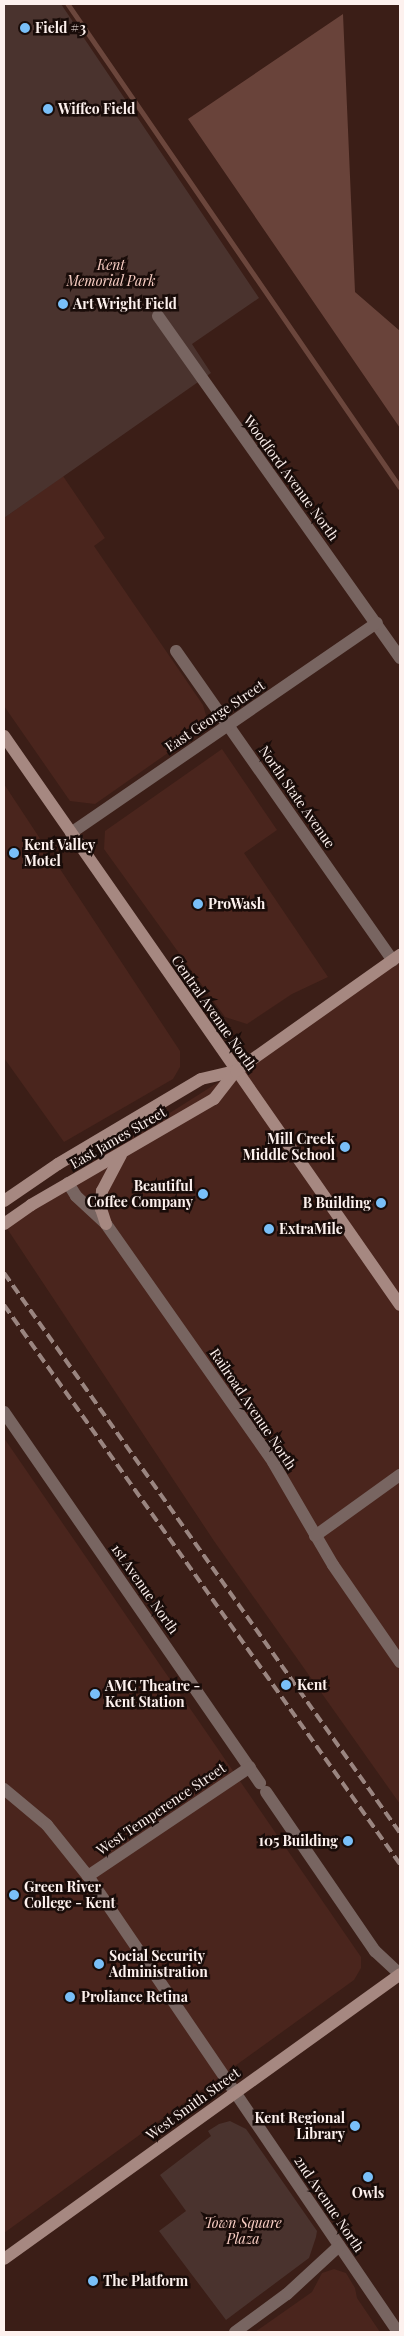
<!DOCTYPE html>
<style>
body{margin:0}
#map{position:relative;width:404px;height:2336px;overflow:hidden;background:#3b1e17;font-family:"Playfair Display",serif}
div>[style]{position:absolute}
.built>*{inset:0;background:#4a251d}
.green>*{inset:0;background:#4a332e}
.forest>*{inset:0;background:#69433a}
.stream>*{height:4.5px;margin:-2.25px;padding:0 2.25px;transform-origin:2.25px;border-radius:2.25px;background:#6b463c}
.street>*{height:12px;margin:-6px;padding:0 6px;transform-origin:6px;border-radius:6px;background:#786561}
.secondary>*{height:12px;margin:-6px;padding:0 6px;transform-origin:6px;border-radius:6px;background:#a68881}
.rail>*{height:4px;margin-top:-2px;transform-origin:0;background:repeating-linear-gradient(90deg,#9a8580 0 10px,transparent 0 15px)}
.dots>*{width:14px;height:14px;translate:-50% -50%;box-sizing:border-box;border:2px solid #190c09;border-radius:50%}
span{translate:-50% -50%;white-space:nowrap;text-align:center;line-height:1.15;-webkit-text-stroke:5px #190c09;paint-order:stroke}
.poi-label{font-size:14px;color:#fdf1ee;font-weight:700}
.left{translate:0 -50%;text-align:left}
.right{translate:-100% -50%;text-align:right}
.park-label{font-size:14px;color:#f9cec4;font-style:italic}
.street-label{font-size:14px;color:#fdf1ee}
.frame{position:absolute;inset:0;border:5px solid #fdf1ee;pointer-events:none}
</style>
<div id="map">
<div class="built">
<i style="clip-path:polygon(63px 476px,105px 538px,94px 546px,203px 705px,207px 719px,205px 727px,95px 804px,70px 801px,4px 706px,4px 518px)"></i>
<i style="clip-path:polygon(222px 749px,277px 830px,244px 853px,328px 977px,292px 994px,247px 1024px,225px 1017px,104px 849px,105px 831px)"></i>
<i style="clip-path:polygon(4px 784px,180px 1051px,180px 1067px,173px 1079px,64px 1142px,4px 1058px)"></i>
<i style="clip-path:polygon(400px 955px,400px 1804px,214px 1541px,4px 1224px,4px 1218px,236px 1071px)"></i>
<i style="clip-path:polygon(4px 1438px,361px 1957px,361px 1968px,354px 1980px,4px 2233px)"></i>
<i style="clip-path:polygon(334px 2269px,346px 2273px,355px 2288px,357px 2298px,380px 2332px,255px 2332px,312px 2292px,322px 2273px)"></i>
</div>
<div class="green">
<i style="clip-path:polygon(4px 4px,61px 4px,259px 298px,192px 344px,211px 373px,4px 518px)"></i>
<i style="clip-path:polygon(230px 2121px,246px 2129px,317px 2231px,316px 2237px,309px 2258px,226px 2320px,159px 2231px,186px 2211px,160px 2175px,211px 2136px,208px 2131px,219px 2124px)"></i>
</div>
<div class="forest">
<i style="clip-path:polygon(343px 14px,355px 292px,400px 331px,400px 428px,188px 119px)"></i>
</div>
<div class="stream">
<i style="left:68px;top:4px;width:586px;rotate:55.5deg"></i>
</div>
<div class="street">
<i style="left:158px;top:316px;width:419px;rotate:54.7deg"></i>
<i style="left:176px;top:651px;width:378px;rotate:55deg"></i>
<i style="left:71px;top:833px;width:371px;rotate:-34.5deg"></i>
<i style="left:68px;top:1183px;width:15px;rotate:58deg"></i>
<i style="left:76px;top:1196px;width:41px;rotate:43deg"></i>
<i style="left:106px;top:1224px;width:291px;rotate:54.9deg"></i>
<i style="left:273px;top:1462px;width:119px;rotate:59.8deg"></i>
<i style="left:333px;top:1565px;width:118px;rotate:55.4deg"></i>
<i style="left:4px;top:1412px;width:451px;rotate:55.4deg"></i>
<i style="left:315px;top:1536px;width:105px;rotate:-35.7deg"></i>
<i style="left:4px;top:1789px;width:56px;rotate:39.9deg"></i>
<i style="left:47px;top:1825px;width:65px;rotate:51.2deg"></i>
<i style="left:88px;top:1876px;width:551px;rotate:55.79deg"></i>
<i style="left:266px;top:1792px;width:193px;rotate:55.6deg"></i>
<i style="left:375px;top:1951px;width:34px;rotate:43deg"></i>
<i style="left:88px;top:1876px;width:195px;rotate:-33.9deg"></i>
<i style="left:235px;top:2332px;width:64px;rotate:-36.2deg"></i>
<i style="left:287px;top:2294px;width:71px;rotate:-42.7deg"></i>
</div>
<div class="secondary">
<i style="left:4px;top:736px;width:693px;rotate:55.16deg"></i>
<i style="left:4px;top:1201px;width:65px;rotate:-34.4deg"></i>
<i style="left:58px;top:1164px;width:166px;rotate:-30.7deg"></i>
<i style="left:201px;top:1079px;width:36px;rotate:-13deg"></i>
<i style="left:4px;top:1224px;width:33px;rotate:-35deg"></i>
<i style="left:31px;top:1205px;width:211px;rotate:-30.1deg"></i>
<i style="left:214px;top:1099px;width:36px;rotate:-52deg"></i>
<i style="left:236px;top:1071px;width:201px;rotate:-35.3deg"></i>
<i style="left:106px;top:1224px;width:16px;rotate:-108deg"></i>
<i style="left:101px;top:1209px;width:18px;rotate:-87deg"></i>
<i style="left:102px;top:1191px;width:41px;rotate:-62.2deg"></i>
<i style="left:4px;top:2259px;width:488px;rotate:-35.7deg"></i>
</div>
<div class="rail">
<i style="left:4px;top:1273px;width:686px;rotate:54.73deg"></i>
<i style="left:4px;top:1305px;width:685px;rotate:54.69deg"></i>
</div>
<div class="dots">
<i style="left:25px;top:28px;background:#79bff8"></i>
<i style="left:48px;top:109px;background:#79bff8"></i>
<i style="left:63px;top:304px;background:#79bff8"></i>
<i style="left:14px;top:853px;background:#79bff8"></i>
<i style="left:198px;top:904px;background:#79bff8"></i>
<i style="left:345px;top:1147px;background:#79bff8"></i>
<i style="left:203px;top:1194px;background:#79bff8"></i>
<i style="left:381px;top:1203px;background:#79bff8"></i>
<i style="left:269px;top:1229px;background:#79bff8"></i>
<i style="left:286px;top:1685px;background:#79bff8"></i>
<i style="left:95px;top:1694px;background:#79bff8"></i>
<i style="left:348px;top:1841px;background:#79bff8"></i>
<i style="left:14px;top:1895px;background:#79bff8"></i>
<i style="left:99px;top:1964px;background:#79bff8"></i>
<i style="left:70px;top:1997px;background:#79bff8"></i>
<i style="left:355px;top:2126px;background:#79bff8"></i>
<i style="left:368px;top:2177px;background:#79bff8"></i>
<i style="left:93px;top:2281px;background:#79bff8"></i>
</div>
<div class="poi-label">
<span class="left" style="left:35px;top:28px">Field #3</span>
<span class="left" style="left:58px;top:109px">Wiffco Field</span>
<span class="left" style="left:73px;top:304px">Art Wright Field</span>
<span class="left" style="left:24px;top:853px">Kent Valley<br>Motel</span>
<span class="left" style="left:208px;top:904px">ProWash</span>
<span class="right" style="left:335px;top:1147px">Mill Creek<br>Middle School</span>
<span class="right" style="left:193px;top:1194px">Beautiful<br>Coffee Company</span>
<span class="right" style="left:371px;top:1203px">B Building</span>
<span class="left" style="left:279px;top:1229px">ExtraMile</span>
<span class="left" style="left:297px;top:1685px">Kent</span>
<span class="left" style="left:105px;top:1694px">AMC Theatre -<br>Kent Station</span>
<span class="right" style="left:338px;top:1841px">105 Building</span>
<span class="left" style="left:24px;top:1895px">Green River<br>College - Kent</span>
<span class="left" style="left:109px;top:1964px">Social Security<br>Administration</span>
<span class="left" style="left:81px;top:1997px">Proliance Retina</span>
<span class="right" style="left:345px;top:2126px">Kent Regional<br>Library</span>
<span style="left:368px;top:2193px">Owls</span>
<span class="left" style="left:103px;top:2281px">The Platform</span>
</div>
<div class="park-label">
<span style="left:111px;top:273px">Kent<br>Memorial Park</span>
<span style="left:243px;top:2231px">Town Square<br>Plaza</span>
</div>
<div class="street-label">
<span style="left:291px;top:478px;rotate:54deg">Woodford Avenue North</span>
<span style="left:215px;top:716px;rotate:-34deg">East George Street</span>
<span style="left:297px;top:797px;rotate:55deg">North State Avenue</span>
<span style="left:214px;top:1013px;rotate:55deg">Central Avenue North</span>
<span style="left:118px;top:1138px;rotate:-30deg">East James Street</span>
<span style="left:253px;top:1409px;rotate:56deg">Railroad Avenue North</span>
<span style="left:145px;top:1589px;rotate:55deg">1st Avenue North</span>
<span style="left:161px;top:1809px;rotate:-34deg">West Temperence Street</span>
<span style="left:193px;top:2104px;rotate:-36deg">West Smith Street</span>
<span style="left:329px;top:2204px;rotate:56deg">2nd Avenue North</span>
</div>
<div class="frame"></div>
</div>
